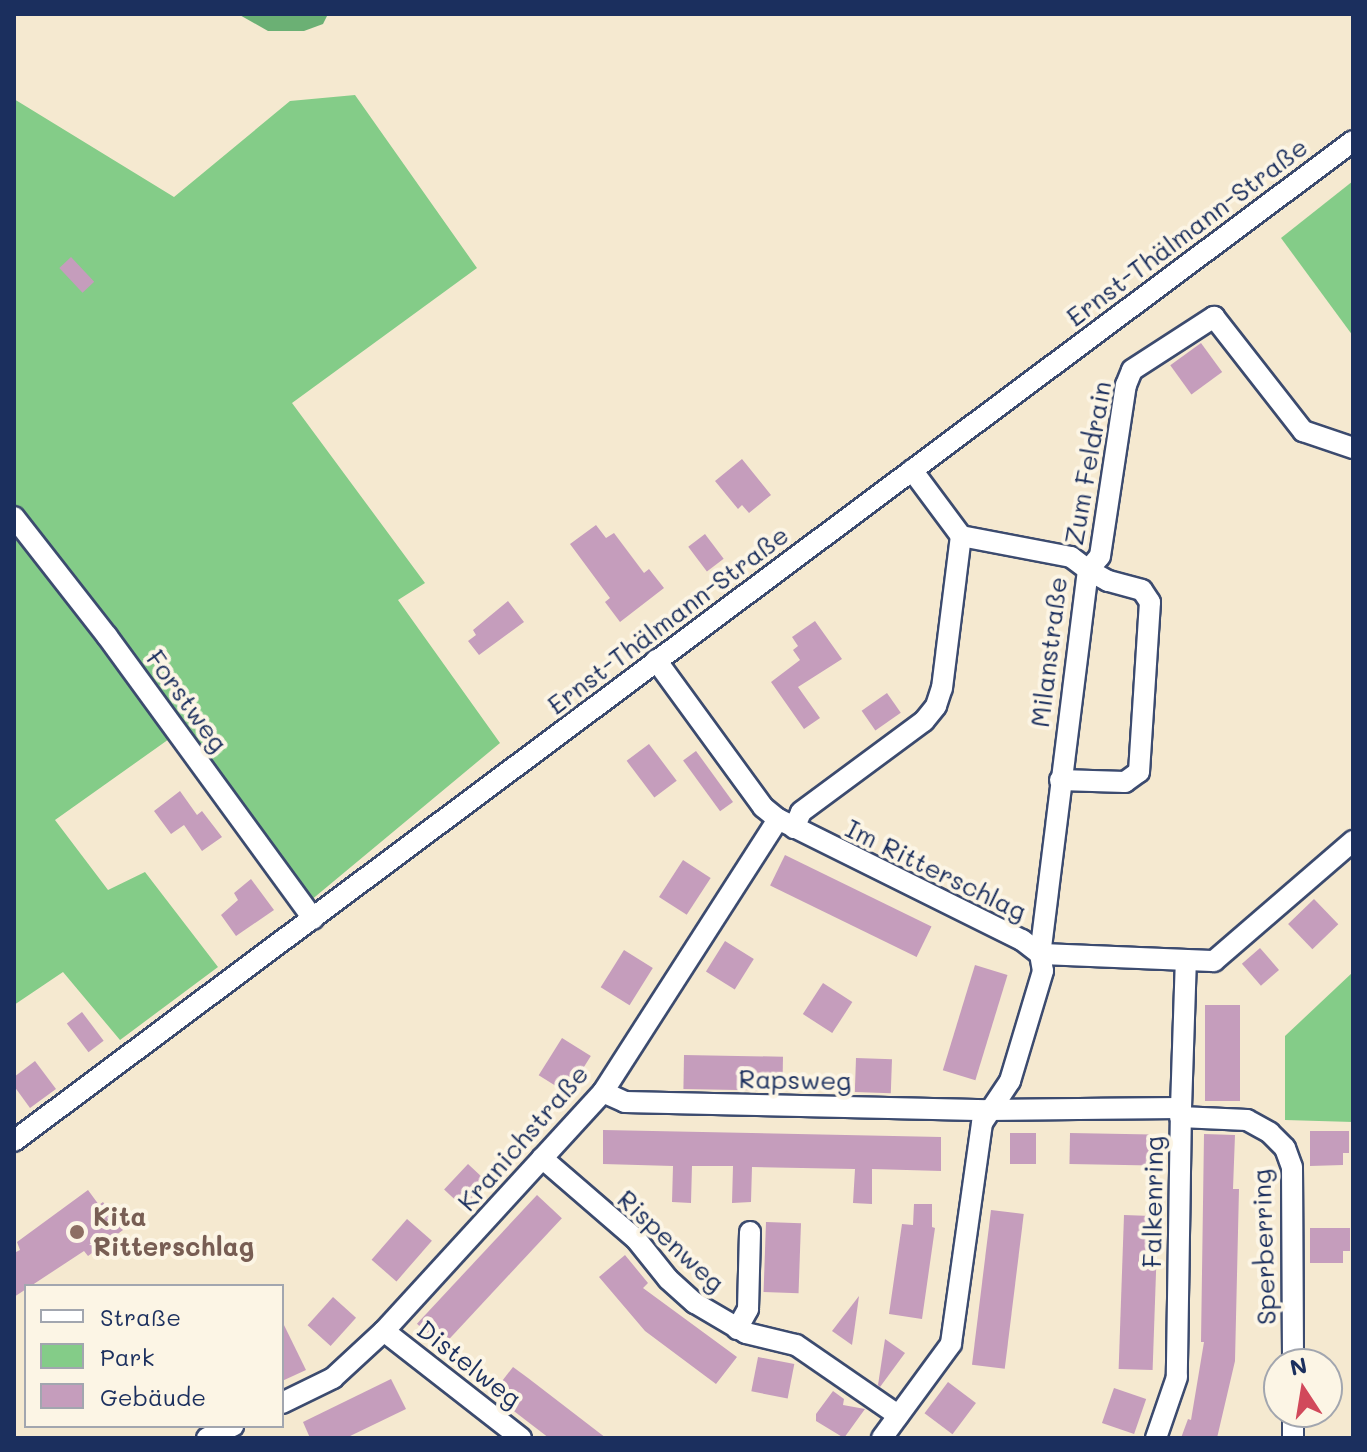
<!DOCTYPE html>
<meta charset="utf-8">
<style>
body{margin:0}
#map{position:relative;width:1367px;height:1452px;overflow:hidden;background:#f5e9d0;font-family:Mali,sans-serif}
div>[style]{position:absolute}
.green>*{inset:0;background:#84cc88}
.forest>*{inset:0;background:#6bb074}
.building>*{inset:0;background:#c59dbc;transform-origin:0 0}
.roads{filter:drop-shadow(2px 0 #3c4b6f) drop-shadow(-2px 0 #3c4b6f) drop-shadow(0 2px #3c4b6f) drop-shadow(0 -2px #3c4b6f)}
.minor>*{height:20px;margin:-10px;padding:0 10px;transform-origin:10px;border-radius:10px;background:#fff}
.dots>*{width:22px;height:22px;translate:-50% -50%;box-sizing:border-box;border:4px solid #fcf5e5;border-radius:50%}
span{translate:-50% -50%;white-space:nowrap;text-align:center;line-height:1.15;-webkit-text-stroke:8px #fcf5e5;paint-order:stroke}
.street-label{font-size:26px;color:#1b2f5e}
.education-label{font-size:26px;color:#785e54;font-weight:700}
.left{translate:0 -50%;text-align:left}
.frame{position:absolute;inset:0;border:16px solid #1b2f5e;pointer-events:none}
.legend{position:absolute;left:24px;top:1284px;width:260px;height:144px;box-sizing:border-box;background:#fcf5e5;border:2px solid #a2a6af;margin:0;padding:10px 14px;list-style:none;font-size:24px;color:#1b2f5e}
.legend li{display:flex;align-items:center;gap:16px;height:40px}
.legend b{width:40px;border:2px solid #a2a6af}
.north{position:absolute;left:1263px;top:1348px;width:80px;height:80px;box-sizing:border-box;background:#fcf5e5;border:2px solid #a2a6af;border-radius:50%;rotate:348deg;font-size:22px;font-weight:700;line-height:32px;text-align:center;color:#1b2f5e}
.north::after{content:'';display:block;margin:auto;width:28px;height:36px;background:#d1495b;clip-path:polygon(50% 0,100% 100%,50% 72%,0 100%)}
</style>
<div id="map">
<div class="green">
<i style="clip-path:polygon(355px 95px,477px 268px,292px 403px,425px 583px,398px 600px,500px 743px,310px 901px,186px 727px,55px 820px,108px 890px,145px 872px,218px 967px,120px 1040px,63px 972px,14px 1005px,14px 99px,174px 197px,290px 101px)"></i>
<i style="clip-path:polygon(1353px 181px,1353px 336px,1281px 238px)"></i>
<i style="clip-path:polygon(1353px 972px,1353px 1122px,1285px 1120px,1285px 1036px)"></i>
</div>
<div class="forest">
<i style="clip-path:polygon(238px 14px,328px 14px,323px 24px,304px 31px,268px 31px)"></i>
</div>
<div class="building">
<i style="left:71px;top:257px;width:34px;height:16px;rotate:47deg"></i>
<i style="left:1201px;top:343px;width:36px;height:38px;rotate:54deg"></i>
<i style="clip-path:polygon(742px 459px,771px 495px,749px 513px,742px 505px,738px 509px,715px 481px)"></i>
<i style="clip-path:polygon(596px 525px,606px 538px,614px 533px,644px 573px,649px 569px,664px 588px,620px 622px,605px 602px,610px 598px,570px 544px)"></i>
<i style="left:705px;top:534px;width:31px;height:21px;rotate:53deg"></i>
<i style="clip-path:polygon(508px 601px,524px 622px,479px 655px,468px 641px,476px 635px,473px 630px)"></i>
<i style="clip-path:polygon(815px 621px,842px 659px,798px 687px,820px 718px,804px 729px,771px 682px,800px 660px,793px 650px,798px 646px,792px 637px)"></i>
<i style="left:887px;top:693px;width:24px;height:31px;rotate:55deg"></i>
<i style="left:649px;top:744px;width:46px;height:28px;rotate:53deg"></i>
<i style="left:696px;top:751px;width:63px;height:16px;rotate:54deg"></i>
<i style="clip-path:polygon(180px 791px,197px 815px,202px 811px,222px 837px,202px 851px,184px 825px,171px 834px,154px 811px)"></i>
<i style="left:785px;top:855px;width:163px;height:34px;rotate:26deg"></i>
<i style="left:683px;top:860px;width:33px;height:44px;rotate:33deg"></i>
<i style="clip-path:polygon(251px 879px,274px 910px,236px 936px,221px 915px,238px 900px,234px 893px)"></i>
<i style="left:1314px;top:899px;width:35px;height:36px;rotate:46deg"></i>
<i style="left:725px;top:941px;width:34px;height:36px;rotate:32deg"></i>
<i style="left:1260px;top:948px;width:29px;height:24px;rotate:49deg"></i>
<i style="left:624px;top:950px;width:34px;height:44px;rotate:32deg"></i>
<i style="left:975px;top:965px;width:34px;height:110px;rotate:17deg"></i>
<i style="left:823px;top:983px;width:35px;height:37px;rotate:33deg"></i>
<i style="left:1205px;top:1005px;width:35px;height:96px"></i>
<i style="left:82px;top:1012px;width:36px;height:19px;rotate:53deg"></i>
<i style="left:562px;top:1038px;width:34px;height:44px;rotate:32deg"></i>
<i style="left:684px;top:1055px;width:99px;height:34px;rotate:1deg"></i>
<i style="left:856px;top:1058px;width:36px;height:34px;rotate:2deg"></i>
<i style="clip-path:polygon(35px 1061px,56px 1089px,30px 1108px,14px 1086px,14px 1077px)"></i>
<i style="clip-path:polygon(603px 1130px,941px 1137px,941px 1171px,872px 1169px,872px 1204px,853px 1203px,855px 1169px,752px 1167px,751px 1202px,732px 1203px,733px 1166px,692px 1166px,691px 1203px,672px 1202px,673px 1166px,603px 1164px)"></i>
<i style="clip-path:polygon(1310px 1131px,1349px 1131px,1349px 1153px,1343px 1153px,1343px 1165px,1310px 1166px)"></i>
<i style="left:1036px;top:1133px;width:31px;height:26px;rotate:90deg"></i>
<i style="left:1070px;top:1133px;width:82px;height:31px;rotate:1deg"></i>
<i style="clip-path:polygon(1204px 1134px,1235px 1135px,1233px 1189px,1239px 1189px,1235px 1361px,1217px 1438px,1181px 1438px,1188px 1419px,1191px 1420px,1204px 1342px,1201px 1342px)"></i>
<i style="left:468px;top:1164px;width:26px;height:35px;rotate:43deg"></i>
<i style="clip-path:polygon(88px 1190px,99px 1205px,103px 1202px,123px 1230px,88px 1256px,84px 1251px,14px 1297px,14px 1253px,20px 1250px,17px 1242px)"></i>
<i style="left:537px;top:1195px;width:34px;height:176px;rotate:43deg"></i>
<i style="clip-path:polygon(914px 1204px,932px 1204px,932px 1227px,935px 1228px,922px 1319px,889px 1314px,902px 1224px,913px 1225px)"></i>
<i style="left:991px;top:1210px;width:33px;height:156px;rotate:7deg"></i>
<i style="left:1124px;top:1215px;width:34px;height:154px;rotate:2deg"></i>
<i style="left:407px;top:1219px;width:33px;height:54px;rotate:41deg"></i>
<i style="left:766px;top:1222px;width:35px;height:70px;rotate:2deg"></i>
<i style="clip-path:polygon(1310px 1228px,1350px 1228px,1350px 1251px,1343px 1251px,1343px 1263px,1310px 1263px)"></i>
<i style="clip-path:polygon(625px 1255px,648px 1283px,643px 1288px,737px 1357px,716px 1384px,645px 1331px,599px 1277px)"></i>
<i style="clip-path:polygon(859px 1296px,854px 1332px,852px 1345px,832px 1331px)"></i>
<i style="left:333px;top:1297px;width:31px;height:38px;rotate:42deg"></i>
<i style="clip-path:polygon(282px 1321px,306px 1370px,282px 1381px)"></i>
<i style="clip-path:polygon(885px 1339px,905px 1353px,880px 1387px,878px 1385px)"></i>
<i style="left:758px;top:1357px;width:37px;height:35px;rotate:11deg"></i>
<i style="clip-path:polygon(513px 1367px,528px 1378px,606px 1438px,549px 1438px,532px 1425px,492px 1394px)"></i>
<i style="clip-path:polygon(391px 1379px,406px 1409px,346px 1438px,310px 1438px,303px 1422px)"></i>
<i style="left:948px;top:1382px;width:35px;height:39px;rotate:37deg"></i>
<i style="left:1114px;top:1388px;width:34px;height:37px;rotate:19deg"></i>
<i style="clip-path:polygon(833px 1391px,844px 1399px,843px 1405px,865px 1409px,844px 1438px,816px 1421px,816px 1414px)"></i>
</div>
<div class="roads">
<div class="minor">
<i style="left:912px;top:470px;width:82px;rotate:53.4deg"></i>
<i style="left:961px;top:536px;width:112px;rotate:10.8deg"></i>
<i style="left:1071px;top:557px;width:21px;rotate:37deg"></i>
<i style="left:1088px;top:570px;width:387px;rotate:97.1deg"></i>
<i style="left:1040px;top:954px;width:174px;rotate:2.3deg"></i>
<i style="left:1214px;top:961px;width:184px;rotate:-40.8deg"></i>
<i style="left:14px;top:517px;width:151px;rotate:52deg"></i>
<i style="left:107px;top:636px;width:350px;rotate:53.9deg"></i>
<i style="left:656px;top:660px;width:182px;rotate:53.9deg"></i>
<i style="left:763px;top:807px;width:19px;rotate:39deg"></i>
<i style="left:778px;top:819px;width:272px;rotate:26.4deg"></i>
<i style="left:1022px;top:940px;width:23px;rotate:38deg"></i>
<i style="left:1040px;top:954px;width:17px;rotate:80deg"></i>
<i style="left:1043px;top:971px;width:115px;rotate:106.7deg"></i>
<i style="left:1010px;top:1081px;width:50px;rotate:123.7deg"></i>
<i style="left:982px;top:1123px;width:223px;rotate:98deg"></i>
<i style="left:951px;top:1344px;width:117px;rotate:126.3deg"></i>
<i style="left:1060px;top:780px;width:65px;rotate:1.8deg"></i>
<i style="left:1125px;top:782px;width:17px;rotate:-36deg"></i>
<i style="left:1139px;top:772px;width:170px;rotate:-86.3deg"></i>
<i style="left:1150px;top:602px;width:14px;rotate:-124deg"></i>
<i style="left:1142px;top:590px;width:35px;rotate:-165deg"></i>
<i style="left:1108px;top:581px;width:23px;rotate:-151deg"></i>
<i style="left:1088px;top:570px;width:18px;rotate:-49deg"></i>
<i style="left:1100px;top:556px;width:173px;rotate:-81.4deg"></i>
<i style="left:1126px;top:385px;width:16px;rotate:-68deg"></i>
<i style="left:1132px;top:370px;width:98px;rotate:-32.9deg"></i>
<i style="left:1214px;top:317px;width:145px;rotate:52deg"></i>
<i style="left:1303px;top:431px;width:53px;rotate:18.8deg"></i>
<i style="left:794px;top:828px;width:17px;rotate:-66deg"></i>
<i style="left:801px;top:812px;width:153px;rotate:-36.5deg"></i>
<i style="left:924px;top:721px;width:19px;rotate:-51deg"></i>
<i style="left:936px;top:706px;width:19px;rotate:-72deg"></i>
<i style="left:942px;top:688px;width:153px;rotate:-82.9deg"></i>
<i style="left:603px;top:1092px;width:24px;rotate:24deg"></i>
<i style="left:625px;top:1102px;width:363px;rotate:1.3deg"></i>
<i style="left:988px;top:1110px;width:193px;rotate:-0.6deg"></i>
<i style="left:1181px;top:1108px;width:269px;rotate:90.9deg"></i>
<i style="left:1177px;top:1377px;width:65px;rotate:109deg"></i>
<i style="left:1181px;top:1108px;width:148px;rotate:-88.1deg"></i>
<i style="left:1180px;top:1117px;width:67px;rotate:2.6deg"></i>
<i style="left:1247px;top:1120px;width:26px;rotate:29deg"></i>
<i style="left:1270px;top:1133px;width:21px;rotate:45deg"></i>
<i style="left:1285px;top:1148px;width:20px;rotate:70deg"></i>
<i style="left:1292px;top:1167px;width:197px;rotate:89.7deg"></i>
<i style="left:14px;top:1141px;width:1671px;rotate:-36.75deg"></i>
<i style="left:542px;top:1158px;width:124px;rotate:40.8deg"></i>
<i style="left:636px;top:1239px;width:51px;rotate:51.3deg"></i>
<i style="left:668px;top:1279px;width:36px;rotate:42deg"></i>
<i style="left:695px;top:1303px;width:59px;rotate:30.5deg"></i>
<i style="left:746px;top:1333px;width:51px;rotate:13.5deg"></i>
<i style="left:796px;top:1345px;width:124px;rotate:34.5deg"></i>
<i style="left:737px;top:1329px;width:23px;rotate:-61deg"></i>
<i style="left:748px;top:1309px;width:77px;rotate:-88.5deg"></i>
<i style="left:384px;top:1331px;width:174px;rotate:38deg"></i>
<i style="left:282px;top:1403px;width:57px;rotate:-26.1deg"></i>
<i style="left:333px;top:1378px;width:69px;rotate:-42.7deg"></i>
<i style="left:384px;top:1331px;width:324px;rotate:-47.5deg"></i>
<i style="left:603px;top:1092px;width:324px;rotate:-57.3deg"></i>
<i style="left:1293px;top:1412px;width:26px;rotate:90deg"></i>
<i style="left:207px;top:1438px;width:29px;rotate:-25deg"></i>
</div>
</div>
<div class="dots">
<i style="left:77px;top:1232px;background:#8d6e63"></i>
</div>
<div class="street-label">
<span style="left:1187px;top:232px;rotate:-37deg">Ernst-Thälmann-Straße</span>
<span style="left:1088px;top:463px;rotate:-80deg">Zum Feldrain</span>
<span style="left:668px;top:620px;rotate:-37deg">Ernst-Thälmann-Straße</span>
<span style="left:1049px;top:652px;rotate:-83deg">Milanstraße</span>
<span style="left:187px;top:701px;rotate:54deg">Forstweg</span>
<span style="left:936px;top:870px;rotate:26deg">Im Ritterschlag</span>
<span style="left:795px;top:1080px;rotate:1deg">Rapsweg</span>
<span style="left:523px;top:1138px;rotate:-49deg">Kranichstraße</span>
<span style="left:1153px;top:1202px;rotate:-89deg">Falkenring</span>
<span style="left:671px;top:1241px;rotate:43deg">Rispenweg</span>
<span style="left:1264px;top:1247px;rotate:-92deg">Sperberring</span>
<span style="left:469px;top:1364px;rotate:38deg">Distelweg</span>
</div>
<div class="education-label">
<span class="left" style="left:93px;top:1232px">Kita<br>Ritterschlag</span>
</div>
<div class="frame"></div>
<ul class="legend">
<li><b style="height:10px;background:#fff"></b>Straße</li>
<li><b style="height:22px;background:#84cc88"></b>Park</li>
<li><b style="height:22px;background:#c59dbc"></b>Gebäude</li>
</ul>
<div class="north">N</div>
</div>
